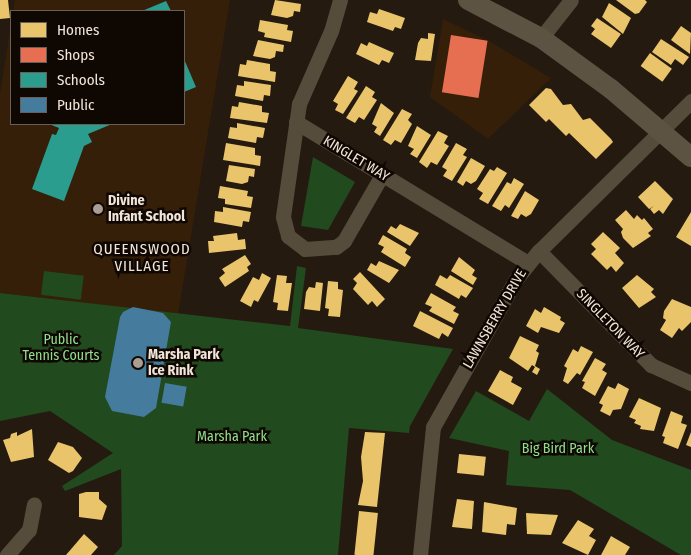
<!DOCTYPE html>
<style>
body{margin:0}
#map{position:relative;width:691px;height:555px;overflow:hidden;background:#251a10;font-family:"Fira Sans Condensed",sans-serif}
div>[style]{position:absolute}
.built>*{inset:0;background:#351f08}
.green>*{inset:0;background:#214a1e;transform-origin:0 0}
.homes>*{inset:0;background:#e9c46a;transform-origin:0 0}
.shops>*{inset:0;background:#e76f51;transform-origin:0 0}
.schools>*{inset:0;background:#2a9d8f}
.public>*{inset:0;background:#457b9d;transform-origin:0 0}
.minor>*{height:15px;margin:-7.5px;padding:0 7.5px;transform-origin:7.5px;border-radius:7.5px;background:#554c3c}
.secondary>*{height:20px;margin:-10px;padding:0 10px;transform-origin:10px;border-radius:10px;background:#5d5342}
.dots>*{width:14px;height:14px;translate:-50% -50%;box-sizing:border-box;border:2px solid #0f0702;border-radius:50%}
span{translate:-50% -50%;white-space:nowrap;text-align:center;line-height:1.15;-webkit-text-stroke:5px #0f0702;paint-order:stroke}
.street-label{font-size:14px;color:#f1e4d9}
.poi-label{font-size:14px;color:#f1e4d9;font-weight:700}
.left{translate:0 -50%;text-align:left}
.park-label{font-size:14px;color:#91e08e}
.neighbourhood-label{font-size:15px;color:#f1e4d9;letter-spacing:1px}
.legend{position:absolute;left:10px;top:10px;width:175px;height:115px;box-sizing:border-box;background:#0f0702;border:1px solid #695f58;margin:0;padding:6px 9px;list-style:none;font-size:15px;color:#f1e4d9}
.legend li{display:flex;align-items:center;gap:10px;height:25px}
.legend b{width:25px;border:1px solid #695f58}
</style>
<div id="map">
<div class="built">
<i style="clip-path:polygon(15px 0,230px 0,178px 314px,0 293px,0 93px,11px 25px,11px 124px,184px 124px,184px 11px,13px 11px)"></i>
<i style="clip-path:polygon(443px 19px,489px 41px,551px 78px,488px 139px,430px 97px)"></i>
</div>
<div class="green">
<i style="clip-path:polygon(313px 157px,355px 182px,328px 230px,301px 226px)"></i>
<i style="clip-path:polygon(297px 266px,306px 268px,298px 328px,453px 349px,410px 426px,409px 433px,349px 428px,338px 555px,114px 555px,122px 546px,121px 469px,65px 491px,62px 486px,113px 453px,50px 411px,0 421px,0 293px,290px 326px)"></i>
<i style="left:44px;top:271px;width:40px;height:24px;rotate:7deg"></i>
<i style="clip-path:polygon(547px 389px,612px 440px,691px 470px,691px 555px,681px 555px,570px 490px,506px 485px,509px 451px,449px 438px,476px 391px,529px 421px)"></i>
</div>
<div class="homes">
<i style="clip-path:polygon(0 0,8px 0,10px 18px,0 19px)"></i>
<i style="clip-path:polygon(275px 0,301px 4px,300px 12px,294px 11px,293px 16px,287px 18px,271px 15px)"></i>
<i style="clip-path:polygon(616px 0,645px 0,647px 2px,639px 13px,635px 14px)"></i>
<i style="clip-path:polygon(609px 3px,631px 18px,623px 34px,602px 17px)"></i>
<i style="clip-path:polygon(379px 9px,405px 18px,401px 29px,395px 27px,393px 31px,367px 22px,370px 12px,377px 14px)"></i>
<i style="clip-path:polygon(597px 18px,621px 34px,611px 48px,591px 34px,595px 29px,591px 26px)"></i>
<i style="clip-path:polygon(260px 20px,288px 25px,287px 30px,293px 31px,291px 42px,264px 37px,265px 33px,258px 31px)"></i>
<i style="clip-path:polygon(681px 26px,691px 33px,690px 54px,671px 40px)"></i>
<i style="clip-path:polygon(428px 33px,435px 34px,431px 61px,415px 60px,418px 43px,421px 38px,428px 39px)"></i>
<i style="clip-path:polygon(661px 39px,689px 57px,683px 65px,675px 59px,671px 65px,652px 52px)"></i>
<i style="clip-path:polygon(258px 40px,284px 45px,283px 52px,276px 51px,275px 57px,270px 59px,253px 56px)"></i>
<i style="clip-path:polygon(369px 42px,394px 53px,389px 63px,382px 60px,379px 65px,356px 54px,361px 43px,367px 46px)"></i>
<i style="left:650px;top:53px;width:27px;height:16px;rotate:36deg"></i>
<i style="clip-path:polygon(247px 60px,270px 64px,270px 71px,276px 72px,275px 82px,238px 76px,240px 64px,246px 65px)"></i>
<i style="clip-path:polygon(348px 76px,358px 82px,354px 89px,358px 91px,343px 114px,335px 110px,338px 104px,333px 101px)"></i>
<i style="clip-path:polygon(244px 81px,271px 85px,270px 96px,264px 95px,263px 101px,235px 96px,237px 85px,244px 86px)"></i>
<i style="clip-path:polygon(366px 86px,375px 92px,372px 97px,377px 100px,364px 120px,359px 117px,355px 123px,346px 118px)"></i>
<i style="clip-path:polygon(546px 88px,551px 89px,563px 105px,571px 104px,583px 120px,590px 118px,611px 139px,613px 142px,596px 159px,569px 133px,566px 136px,549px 119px,546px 122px,529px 105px)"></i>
<i style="clip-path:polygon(239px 102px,262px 106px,262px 112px,269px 113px,267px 123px,230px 118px,232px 106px,238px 107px)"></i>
<i style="clip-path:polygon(381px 103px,394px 113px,380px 136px,374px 132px,377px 127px,372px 124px)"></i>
<i style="clip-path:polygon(402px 109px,412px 114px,408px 120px,412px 124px,401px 143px,395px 140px,391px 145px,383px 140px)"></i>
<i style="clip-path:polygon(237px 123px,265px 128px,263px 138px,257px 137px,256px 143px,228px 138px,230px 127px,237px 128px)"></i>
<i style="clip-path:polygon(417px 126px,431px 135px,417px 158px,410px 154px,414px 149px,408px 146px)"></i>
<i style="clip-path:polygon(438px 131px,448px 136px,444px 143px,449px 146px,437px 165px,431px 162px,427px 168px,419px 162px)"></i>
<i style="clip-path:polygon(226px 143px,255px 148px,255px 155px,261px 156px,260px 166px,223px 160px)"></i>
<i style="clip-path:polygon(456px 143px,467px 149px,463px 155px,467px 157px,452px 181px,443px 176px,447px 170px,442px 167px)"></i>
<i style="clip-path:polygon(471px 158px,485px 166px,476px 181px,471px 184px,466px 181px,463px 186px,457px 182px)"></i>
<i style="clip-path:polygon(229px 165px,255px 169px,254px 177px,249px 176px,248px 182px,242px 184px,226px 181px)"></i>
<i style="clip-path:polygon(497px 167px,507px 173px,488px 204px,479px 199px,483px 193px,477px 189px,490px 169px,494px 171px)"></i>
<i style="clip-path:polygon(514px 178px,524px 184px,509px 208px,505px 205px,501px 211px,492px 206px,507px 182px,511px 184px)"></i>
<i style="clip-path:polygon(655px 181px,673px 199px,663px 214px,659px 210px,654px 214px,650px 209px,654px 206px,649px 209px,638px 197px)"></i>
<i style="clip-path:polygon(220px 186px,248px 191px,247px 196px,253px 197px,251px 208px,225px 204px,225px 199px,218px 198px)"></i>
<i style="clip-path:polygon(525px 191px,539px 200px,531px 214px,526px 217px,521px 214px,518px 219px,511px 216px)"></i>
<i style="clip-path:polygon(223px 207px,251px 212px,249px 222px,243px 221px,242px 227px,214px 222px,215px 211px,223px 212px)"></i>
<i style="clip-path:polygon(626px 210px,634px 219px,637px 215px,642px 220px,644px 218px,653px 229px,648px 233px,651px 236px,633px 248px,623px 238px,621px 232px,623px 229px,615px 220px)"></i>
<i style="clip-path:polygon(691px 212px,691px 246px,676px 237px)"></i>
<i style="clip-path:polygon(400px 224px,419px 233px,410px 246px,387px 232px,391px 226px,396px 229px)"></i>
<i style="clip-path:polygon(603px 232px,620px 248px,615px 253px,624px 263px,616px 272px,611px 266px,607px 270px,591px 254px,596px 249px,591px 244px)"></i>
<i style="clip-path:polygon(237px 233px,238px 240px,245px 239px,246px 249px,209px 253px,208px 241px,214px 241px,213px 236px)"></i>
<i style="clip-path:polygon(383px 235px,407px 249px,405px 253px,411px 257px,405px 267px,381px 252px,384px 247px,378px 244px)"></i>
<i style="clip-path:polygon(245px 255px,251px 264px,247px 267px,249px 271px,225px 287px,219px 278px,225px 273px,222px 269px)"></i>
<i style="clip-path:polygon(459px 257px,475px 270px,472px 275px,477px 278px,473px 285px,451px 271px)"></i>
<i style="clip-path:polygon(379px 261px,399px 270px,389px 283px,367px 270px,371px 263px,376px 266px)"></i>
<i style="clip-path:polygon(360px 272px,385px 299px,377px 307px,372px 301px,368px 305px,353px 289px,357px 283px,353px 279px)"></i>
<i style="clip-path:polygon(262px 273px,271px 278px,258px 302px,254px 300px,251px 307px,240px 301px,253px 277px,259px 280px)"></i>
<i style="clip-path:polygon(277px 275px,287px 276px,286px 283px,292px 283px,288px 311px,277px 310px,278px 303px,273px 302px)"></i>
<i style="clip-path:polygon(440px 275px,447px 279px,450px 275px,473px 288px,466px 298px,461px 295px,459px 299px,435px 285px)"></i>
<i style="clip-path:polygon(637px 275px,654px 289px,651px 292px,656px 297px,639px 308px,622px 288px)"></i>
<i style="clip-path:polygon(328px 281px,338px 282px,338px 289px,343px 290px,340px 317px,328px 316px,329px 309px,325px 308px)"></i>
<i style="clip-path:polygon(316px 282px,323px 283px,320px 311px,304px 309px,306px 292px,309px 287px,315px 288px)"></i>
<i style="clip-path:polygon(431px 293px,456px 307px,453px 311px,459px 314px,454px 324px,429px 311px,432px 307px,425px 304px)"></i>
<i style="clip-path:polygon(672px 299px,691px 307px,691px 322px,682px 331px,679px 328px,672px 338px,660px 330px,666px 320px,663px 318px,664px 311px)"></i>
<i style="clip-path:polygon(544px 307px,561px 317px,560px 320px,565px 323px,559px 333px,541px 327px,538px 333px,526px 326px,535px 309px,541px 313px)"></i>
<i style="clip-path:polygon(420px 311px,453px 328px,448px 337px,442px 333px,439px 339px,413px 326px)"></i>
<i style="clip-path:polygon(520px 336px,539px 345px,536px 351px,539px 353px,535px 366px,540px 369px,537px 375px,532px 372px,535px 367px,532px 365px,528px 371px,509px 358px)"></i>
<i style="clip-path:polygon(581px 346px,593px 352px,580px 375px,577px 373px,568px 384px,563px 381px,567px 368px,564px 366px,573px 349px,578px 352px)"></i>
<i style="clip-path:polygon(595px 358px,606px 364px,602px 370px,607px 373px,595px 396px,582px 388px,585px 382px,582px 381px)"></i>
<i style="clip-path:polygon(500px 370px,513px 377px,511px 382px,522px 388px,513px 405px,488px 391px)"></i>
<i style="clip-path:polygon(618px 383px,629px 389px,621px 409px,613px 410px,610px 416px,600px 411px,603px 405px,599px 403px,608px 386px,615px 389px)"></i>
<i style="clip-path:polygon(639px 398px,661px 408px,654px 431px,640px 429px,641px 426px,634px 423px,636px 420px,629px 417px)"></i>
<i style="clip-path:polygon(671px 411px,683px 416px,681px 423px,687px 425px,678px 449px,663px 443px,665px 437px,662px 436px)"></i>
<i style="clip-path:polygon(32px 429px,34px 457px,11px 462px,3px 440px,10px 438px,11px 434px,17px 432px,17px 436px)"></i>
<i style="clip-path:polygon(365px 432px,385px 433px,377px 507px,358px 505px,363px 481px,361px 457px)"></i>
<i style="clip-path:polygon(691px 432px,691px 447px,686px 445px)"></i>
<i style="clip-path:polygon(58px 442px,73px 447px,82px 458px,73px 471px,69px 473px,48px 460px)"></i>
<i style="left:459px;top:454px;width:27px;height:19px;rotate:6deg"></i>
<i style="clip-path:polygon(86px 492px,99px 492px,99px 499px,107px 506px,102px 520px,79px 517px,79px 494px)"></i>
<i style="clip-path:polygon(457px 499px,474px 501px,472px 529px,452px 527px)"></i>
<i style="clip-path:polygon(484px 502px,517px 508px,515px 525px,507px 524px,506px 535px,482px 532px)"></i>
<i style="left:359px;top:511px;width:19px;height:44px;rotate:6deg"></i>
<i style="clip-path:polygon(526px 513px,558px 515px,551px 535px,527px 534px)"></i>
<i style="clip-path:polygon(578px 520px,594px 529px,589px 536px,596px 540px,588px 555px,562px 543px)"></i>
<i style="clip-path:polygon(84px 534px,98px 547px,91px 555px,66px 555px)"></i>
<i style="clip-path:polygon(611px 536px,630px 547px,625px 555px,601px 555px)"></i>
</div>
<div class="shops">
<i style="left:451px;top:35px;width:37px;height:58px;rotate:9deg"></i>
</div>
<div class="schools">
<i style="clip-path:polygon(166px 1px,171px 11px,142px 11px)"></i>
<i style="clip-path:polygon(184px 59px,196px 87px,184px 92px)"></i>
<i style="clip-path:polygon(49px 124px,112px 124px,88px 134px,92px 142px,84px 146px,64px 201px,32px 189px,52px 134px,56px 135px,59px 128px)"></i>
</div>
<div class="public">
<i style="clip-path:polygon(133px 307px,163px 313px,171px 322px,156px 408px,144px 417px,112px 411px,105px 397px,120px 317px,123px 312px)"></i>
<i style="left:165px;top:383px;width:22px;height:20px;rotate:10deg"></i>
</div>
<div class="minor">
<i style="left:340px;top:0;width:32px;rotate:106deg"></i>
<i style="left:331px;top:31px;width:80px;rotate:113.7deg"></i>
<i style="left:299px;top:104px;width:114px;rotate:98.1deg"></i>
<i style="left:283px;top:217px;width:20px;rotate:75deg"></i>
<i style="left:288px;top:236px;width:21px;rotate:37deg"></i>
<i style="left:305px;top:249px;width:31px;rotate:-4deg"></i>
<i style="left:336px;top:247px;width:10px;rotate:-37deg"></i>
<i style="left:344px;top:241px;width:76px;rotate:-60.1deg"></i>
<i style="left:541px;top:38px;width:48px;rotate:-51.7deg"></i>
<i style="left:296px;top:122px;width:271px;rotate:31.3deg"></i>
<i style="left:539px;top:251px;width:160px;rotate:45.5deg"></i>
<i style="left:651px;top:365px;width:44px;rotate:24.2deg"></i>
<i style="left:7px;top:555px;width:33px;rotate:-49deg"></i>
<i style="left:29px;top:530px;width:26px;rotate:-79deg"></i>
<i style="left:420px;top:555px;width:129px;rotate:-84.2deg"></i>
<i style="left:433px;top:427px;width:170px;rotate:-60.7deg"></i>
<i style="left:516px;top:279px;width:36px;rotate:-51deg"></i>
<i style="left:539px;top:251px;width:214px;rotate:-44.6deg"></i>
</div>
<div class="secondary">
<i style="left:468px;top:0;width:82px;rotate:27.5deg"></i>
<i style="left:541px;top:38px;width:87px;rotate:36.1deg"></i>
<i style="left:611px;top:89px;width:105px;rotate:40.4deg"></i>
</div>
<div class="dots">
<i style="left:98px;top:209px;background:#aa9d93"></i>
<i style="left:138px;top:363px;background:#aa9d93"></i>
</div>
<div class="street-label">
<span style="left:356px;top:159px;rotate:31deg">KINGLET WAY</span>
<span style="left:495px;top:319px;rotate:-60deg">LAWNSBERRY DRIVE</span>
<span style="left:610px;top:324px;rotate:46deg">SINGLETON WAY</span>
</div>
<div class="poi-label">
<span class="left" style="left:108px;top:209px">Divine<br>Infant School</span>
<span class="left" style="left:148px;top:363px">Marsha Park<br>Ice Rink</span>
</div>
<div class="park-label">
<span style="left:61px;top:348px">Public<br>Tennis Courts</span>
<span style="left:232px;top:437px">Marsha Park</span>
<span style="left:558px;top:449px">Big Bird Park</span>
</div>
<div class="neighbourhood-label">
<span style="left:142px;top:258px">QUEENSWOOD<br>VILLAGE</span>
</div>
<ul class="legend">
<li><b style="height:14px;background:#e9c46a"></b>Homes</li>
<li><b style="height:14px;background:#e76f51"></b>Shops</li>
<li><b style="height:14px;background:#2a9d8f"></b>Schools</li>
<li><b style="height:14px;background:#457b9d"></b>Public</li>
</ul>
</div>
